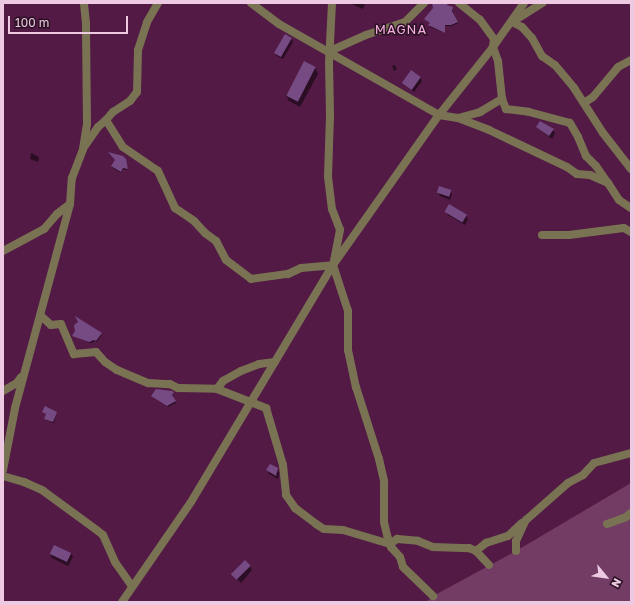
<!DOCTYPE html>
<style>
body{margin:0}
#map{position:relative;width:634px;height:605px;overflow:hidden;background:#521a45;font-family:"Golos Text",sans-serif}
div>[style]{position:absolute}
.green>*{inset:0;background:#733c65}
.shadow>*{inset:0;background:#0007}
.building>*{inset:0;background:#764b83;transform-origin:0 0}
.minor>*{height:8px;margin:-4px;padding:0 4px;transform-origin:4px;border-radius:4px;background:#797353}
.tertiary>*{height:8px;margin:-4px;padding:0 4px;transform-origin:4px;border-radius:4px;background:#797353}
span{translate:-50% -50%;white-space:nowrap;text-align:center;line-height:1.15;-webkit-text-stroke:3px #2a1123;paint-order:stroke}
.quarter-label{font-size:13px;color:#f5b0e1;letter-spacing:1px}
.frame{position:absolute;inset:0;border:4px solid #edcae1;pointer-events:none}
.north{position:absolute;left:586px;top:557px;width:40px;height:40px;-webkit-text-stroke:3px #2a1123;paint-order:stroke;rotate:119deg;font-size:11px;font-weight:700;line-height:16px;text-align:center;color:#edcae1}
.north::after{content:'';display:block;margin:auto;width:14px;height:18px;background:#edcae1;clip-path:polygon(50% 0,100% 100%,50% 72%,0 100%)}
.scale{position:absolute;left:8px;top:16px;width:120px;height:18px;box-sizing:border-box;border:2px solid #edcae1;border-top:0;padding-left:5px;font-size:12px;line-height:14px;white-space:nowrap;color:#edcae1;-webkit-text-stroke:3px #2a1123;paint-order:stroke}
</style>
<div id="map">
<div class="green">
<i style="clip-path:polygon(631px 483px,631px 602px,426px 602px,433px 596px,516px 551px)"></i>
</div>
<div class="shadow">
<i style="clip-path:polygon(349px 3px,363px 3px,365px 5px,363px 9px)"></i>
<i style="clip-path:polygon(433px 3px,445px 3px,453px 10px,453px 13px,458px 23px,452px 26px,445px 26px,445px 33px,430px 27px,431px 24px,426px 20px,434px 8px)"></i>
<i style="clip-path:polygon(291px 38px,293px 42px,283px 59px,277px 56px,275px 53px)"></i>
<i style="clip-path:polygon(395px 65px,397px 69px,394px 71px,392px 66px)"></i>
<i style="clip-path:polygon(315px 68px,318px 74px,300px 107px,289px 101px,286px 95px)"></i>
<i style="clip-path:polygon(420px 77px,422px 81px,414px 92px,403px 83px)"></i>
<i style="clip-path:polygon(537px 127px,553px 130px,555px 133px,552px 139px)"></i>
<i style="clip-path:polygon(31px 153px,39px 157px,38px 162px,30px 159px)"></i>
<i style="clip-path:polygon(125px 159px,128px 170px,123px 169px,121px 173px,113px 168px,112px 166px)"></i>
<i style="clip-path:polygon(450px 190px,452px 194px,450px 200px,440px 196px,438px 193px)"></i>
<i style="clip-path:polygon(446px 212px,466px 216px,468px 219px,465px 225px,448px 215px)"></i>
<i style="clip-path:polygon(102px 334px,97px 342px,96px 341px,90px 343px,74px 336px)"></i>
<i style="clip-path:polygon(173px 393px,172px 397px,176px 403px,168px 407px,152px 396px)"></i>
<i style="clip-path:polygon(43px 412px,56px 413px,54px 423px,46px 420px,47px 415px)"></i>
<i style="clip-path:polygon(277px 469px,279px 473px,278px 479px,269px 474px,267px 470px)"></i>
<i style="clip-path:polygon(71px 553px,73px 557px,68px 566px,52px 558px,50px 554px)"></i>
<i style="clip-path:polygon(250px 566px,252px 570px,241px 583px,234px 575px)"></i>
</div>
<div class="building">
<i style="clip-path:polygon(432px 3px,448px 3px,447px 5px,453px 7px,452px 11px,458px 22px,451px 25px,445px 25px,445px 33px,428px 25px,430px 23px,424px 19px,433px 8px)"></i>
<i style="left:285px;top:34px;width:8px;height:22px;rotate:30deg"></i>
<i style="left:304px;top:61px;width:13px;height:39px;rotate:27deg"></i>
<i style="left:411px;top:70px;width:12px;height:16px;rotate:35deg"></i>
<i style="clip-path:polygon(540px 121px,554px 129px,549px 136px,536px 127px)"></i>
<i style="clip-path:polygon(108px 152px,123px 156px,126px 159px,128px 169px,123px 168px,121px 172px,111px 166px,115px 160px)"></i>
<i style="left:439px;top:186px;width:13px;height:7px;rotate:18deg"></i>
<i style="left:449px;top:204px;width:21px;height:9px;rotate:31deg"></i>
<i style="clip-path:polygon(75px 316px,102px 333px,96px 341px,94px 340px,89px 342px,72px 336px,75px 331px,74px 325px,78px 322px)"></i>
<i style="clip-path:polygon(156px 389px,172px 391px,174px 392px,172px 395px,176px 401px,167px 406px,151px 396px)"></i>
<i style="clip-path:polygon(45px 406px,57px 412px,53px 422px,44px 419px,46px 414px,42px 412px)"></i>
<i style="clip-path:polygon(270px 464px,278px 468px,276px 476px,266px 470px)"></i>
<i style="left:54px;top:545px;width:19px;height:10px;rotate:25deg"></i>
<i style="left:245px;top:560px;width:8px;height:20px;rotate:45deg"></i>
</div>
<div class="minor">
<i style="left:251px;top:3px;width:35px;rotate:37deg"></i>
<i style="left:279px;top:24px;width:184px;rotate:29.6deg"></i>
<i style="left:439px;top:115px;width:19px;rotate:9deg"></i>
<i style="left:458px;top:118px;width:33px;rotate:21deg"></i>
<i style="left:489px;top:130px;width:86px;rotate:25.4deg"></i>
<i style="left:567px;top:167px;width:12px;rotate:35deg"></i>
<i style="left:577px;top:174px;width:13px;rotate:4deg"></i>
<i style="left:590px;top:175px;width:20px;rotate:24deg"></i>
<i style="left:608px;top:183px;width:20px;rotate:57deg"></i>
<i style="left:619px;top:200px;width:14px;rotate:34deg"></i>
<i style="left:332px;top:3px;width:59px;rotate:92.9deg"></i>
<i style="left:329px;top:62px;width:54px;rotate:88.9deg"></i>
<i style="left:330px;top:116px;width:61px;rotate:91.9deg"></i>
<i style="left:328px;top:177px;width:32px;rotate:83deg"></i>
<i style="left:332px;top:209px;width:22px;rotate:69deg"></i>
<i style="left:340px;top:230px;width:36px;rotate:101deg"></i>
<i style="left:333px;top:265px;width:48px;rotate:71.9deg"></i>
<i style="left:348px;top:311px;width:39px;rotate:90deg"></i>
<i style="left:348px;top:350px;width:38px;rotate:78deg"></i>
<i style="left:356px;top:387px;width:76px;rotate:72.3deg"></i>
<i style="left:379px;top:459px;width:23px;rotate:77deg"></i>
<i style="left:384px;top:481px;width:41px;rotate:90deg"></i>
<i style="left:384px;top:522px;width:13px;rotate:77deg"></i>
<i style="left:387px;top:535px;width:13px;rotate:72deg"></i>
<i style="left:391px;top:547px;width:13px;rotate:48deg"></i>
<i style="left:400px;top:557px;width:10px;rotate:73deg"></i>
<i style="left:403px;top:567px;width:42px;rotate:44deg"></i>
<i style="left:512px;top:22px;width:11px;rotate:27deg"></i>
<i style="left:522px;top:27px;width:15px;rotate:48deg"></i>
<i style="left:532px;top:38px;width:21px;rotate:61deg"></i>
<i style="left:542px;top:56px;width:16px;rotate:35deg"></i>
<i style="left:555px;top:65px;width:30px;rotate:50deg"></i>
<i style="left:574px;top:88px;width:54px;rotate:57.2deg"></i>
<i style="left:603px;top:133px;width:46px;rotate:52.1deg"></i>
<i style="left:512px;top:22px;width:36px;rotate:-32deg"></i>
<i style="left:330px;top:51px;width:39px;rotate:-24deg"></i>
<i style="left:366px;top:35px;width:41px;rotate:-18.4deg"></i>
<i style="left:405px;top:22px;width:27px;rotate:-45deg"></i>
<i style="left:502px;top:99px;width:11px;rotate:68deg"></i>
<i style="left:506px;top:109px;width:23px;rotate:7deg"></i>
<i style="left:529px;top:112px;width:42px;rotate:15deg"></i>
<i style="left:570px;top:123px;width:16px;rotate:60deg"></i>
<i style="left:578px;top:137px;width:21px;rotate:67deg"></i>
<i style="left:586px;top:156px;width:14px;rotate:45deg"></i>
<i style="left:596px;top:166px;width:21px;rotate:55deg"></i>
<i style="left:584px;top:103px;width:11px;rotate:-34deg"></i>
<i style="left:593px;top:97px;width:39px;rotate:-50deg"></i>
<i style="left:618px;top:67px;width:15px;rotate:-28deg"></i>
<i style="left:458px;top:118px;width:23px;rotate:-15deg"></i>
<i style="left:480px;top:112px;width:26px;rotate:-31deg"></i>
<i style="left:502px;top:99px;width:38px;rotate:-96deg"></i>
<i style="left:498px;top:61px;width:15px;rotate:-110deg"></i>
<i style="left:493px;top:47px;width:8px;rotate:-83deg"></i>
<i style="left:494px;top:39px;width:24px;rotate:-126deg"></i>
<i style="left:480px;top:20px;width:27px;rotate:-141deg"></i>
<i style="left:106px;top:120px;width:11px;rotate:-49deg"></i>
<i style="left:113px;top:112px;width:20px;rotate:-33deg"></i>
<i style="left:130px;top:101px;width:11px;rotate:-52deg"></i>
<i style="left:137px;top:92px;width:42px;rotate:-88.6deg"></i>
<i style="left:138px;top:50px;width:29px;rotate:-72deg"></i>
<i style="left:147px;top:22px;width:22px;rotate:-60deg"></i>
<i style="left:84px;top:147px;width:24px;rotate:-55deg"></i>
<i style="left:98px;top:127px;width:11px;rotate:-41deg"></i>
<i style="left:106px;top:120px;width:32px;rotate:58deg"></i>
<i style="left:123px;top:147px;width:42px;rotate:34.4deg"></i>
<i style="left:158px;top:171px;width:41px;rotate:65.3deg"></i>
<i style="left:175px;top:208px;width:23px;rotate:34deg"></i>
<i style="left:194px;top:221px;width:16px;rotate:47deg"></i>
<i style="left:205px;top:233px;width:14px;rotate:36deg"></i>
<i style="left:216px;top:241px;width:21px;rotate:62deg"></i>
<i style="left:226px;top:260px;width:31px;rotate:37deg"></i>
<i style="left:251px;top:279px;width:37px;rotate:-8deg"></i>
<i style="left:288px;top:274px;width:14px;rotate:-25deg"></i>
<i style="left:301px;top:268px;width:32px;rotate:-5deg"></i>
<i style="left:542px;top:235px;width:27px"></i>
<i style="left:569px;top:235px;width:55px;rotate:-7.3deg"></i>
<i style="left:624px;top:228px;width:8px;rotate:30deg"></i>
<i style="left:3px;top:251px;width:47px;rotate:-28.2deg"></i>
<i style="left:44px;top:229px;width:20px;rotate:-49deg"></i>
<i style="left:57px;top:214px;width:16px;rotate:-38deg"></i>
<i style="left:41px;top:316px;width:13px;rotate:42deg"></i>
<i style="left:51px;top:325px;width:10px;rotate:-6deg"></i>
<i style="left:61px;top:324px;width:33px;rotate:67deg"></i>
<i style="left:74px;top:354px;width:22px;rotate:-5deg"></i>
<i style="left:96px;top:352px;width:13px;rotate:48deg"></i>
<i style="left:105px;top:362px;width:14px;rotate:34deg"></i>
<i style="left:117px;top:370px;width:34px;rotate:23deg"></i>
<i style="left:148px;top:383px;width:22px;rotate:3deg"></i>
<i style="left:170px;top:384px;width:9px;rotate:27deg"></i>
<i style="left:178px;top:388px;width:39px;rotate:1deg"></i>
<i style="left:217px;top:389px;width:53px;rotate:21.2deg"></i>
<i style="left:266px;top:408px;width:59px;rotate:73.4deg"></i>
<i style="left:283px;top:465px;width:30px;rotate:84deg"></i>
<i style="left:286px;top:495px;width:16px;rotate:55deg"></i>
<i style="left:295px;top:508px;width:26px;rotate:37deg"></i>
<i style="left:316px;top:524px;width:9px;rotate:32deg"></i>
<i style="left:324px;top:529px;width:19px;rotate:3deg"></i>
<i style="left:343px;top:530px;width:49px;rotate:16.6deg"></i>
<i style="left:390px;top:544px;width:9px;rotate:-36deg"></i>
<i style="left:397px;top:539px;width:21px;rotate:5deg"></i>
<i style="left:418px;top:541px;width:16px;rotate:22deg"></i>
<i style="left:433px;top:547px;width:36px;rotate:2deg"></i>
<i style="left:469px;top:548px;width:8px;rotate:23deg"></i>
<i style="left:476px;top:551px;width:19px;rotate:47deg"></i>
<i style="left:217px;top:389px;width:10px;rotate:-53deg"></i>
<i style="left:223px;top:381px;width:21px;rotate:-29deg"></i>
<i style="left:241px;top:371px;width:19px;rotate:-21deg"></i>
<i style="left:259px;top:364px;width:16px;rotate:-7deg"></i>
<i style="left:3px;top:391px;width:16px;rotate:-30deg"></i>
<i style="left:17px;top:383px;width:7px;rotate:-56deg"></i>
<i style="left:3px;top:470px;width:63px;rotate:-79deg"></i>
<i style="left:15px;top:408px;width:211px;rotate:-74.9deg"></i>
<i style="left:70px;top:204px;width:26px;rotate:-86deg"></i>
<i style="left:72px;top:178px;width:31px;rotate:-69deg"></i>
<i style="left:83px;top:149px;width:25px;rotate:-81deg"></i>
<i style="left:87px;top:124px;width:101px;rotate:-90.6deg"></i>
<i style="left:86px;top:23px;width:20px;rotate:-96deg"></i>
<i style="left:3px;top:476px;width:22px;rotate:16deg"></i>
<i style="left:24px;top:482px;width:20px;rotate:24deg"></i>
<i style="left:42px;top:490px;width:69px;rotate:36.2deg"></i>
<i style="left:98px;top:531px;width:6px;rotate:39deg"></i>
<i style="left:103px;top:535px;width:30px;rotate:66deg"></i>
<i style="left:115px;top:562px;width:29px;rotate:55deg"></i>
<i style="left:607px;top:524px;width:20px;rotate:-20deg"></i>
<i style="left:626px;top:517px;width:6px;rotate:-39deg"></i>
<i style="left:476px;top:551px;width:13px;rotate:-39deg"></i>
<i style="left:486px;top:543px;width:23px;rotate:-18deg"></i>
<i style="left:508px;top:536px;width:19px;rotate:-43deg"></i>
<i style="left:516px;top:551px;width:10px;rotate:-90deg"></i>
<i style="left:516px;top:541px;width:23px;rotate:-65deg"></i>
<i style="left:526px;top:520px;width:56px;rotate:-41.4deg"></i>
<i style="left:568px;top:483px;width:17px;rotate:-28deg"></i>
<i style="left:583px;top:475px;width:16px;rotate:-47deg"></i>
<i style="left:594px;top:463px;width:38px;rotate:-15deg"></i>
</div>
<div class="tertiary">
<i style="left:122px;top:602px;width:121px;rotate:-55.4deg"></i>
<i style="left:191px;top:502px;width:276px;rotate:-59.1deg"></i>
<i style="left:333px;top:265px;width:184px;rotate:-54.8deg"></i>
<i style="left:439px;top:115px;width:87px;rotate:-51.5deg"></i>
<i style="left:493px;top:47px;width:54px;rotate:-54.8deg"></i>
</div>
<div class="quarter-label">
<span style="left:401px;top:29px">MAGNA</span>
</div>
<div class="frame"></div>
<div class="north">N</div>
<div class="scale">100 m</div>
</div>
